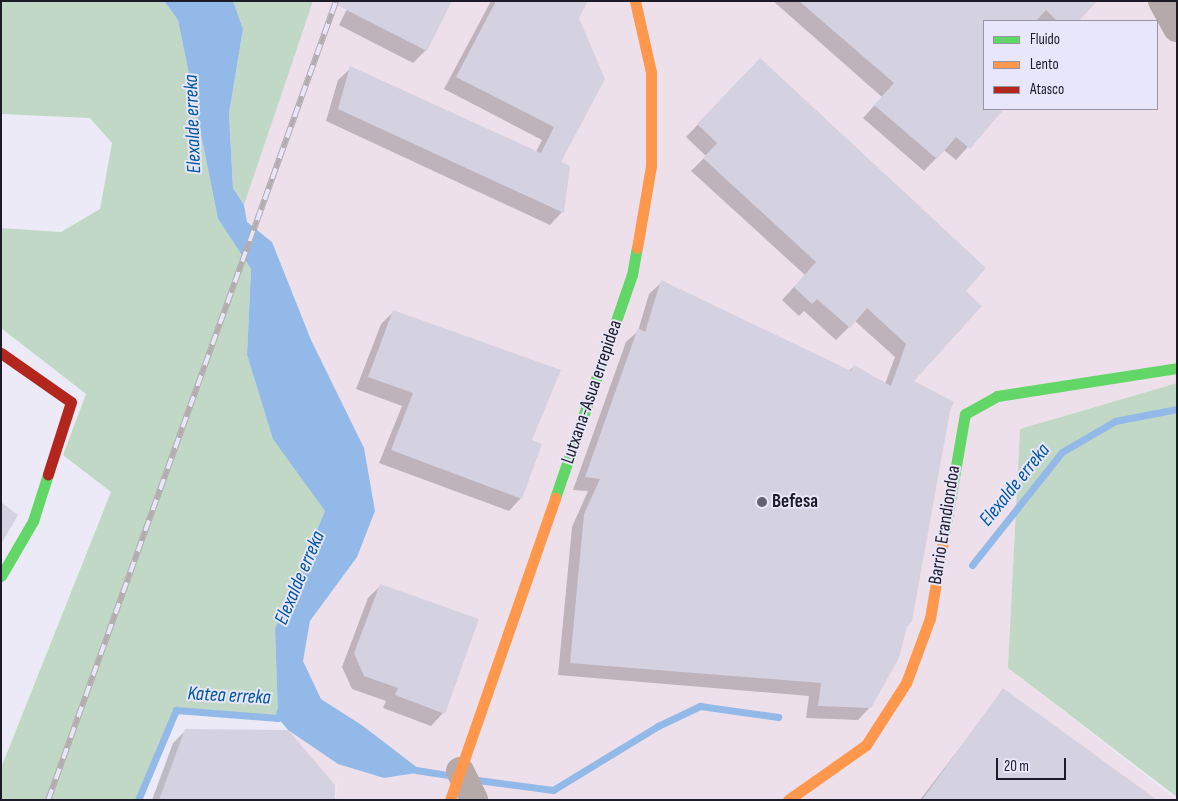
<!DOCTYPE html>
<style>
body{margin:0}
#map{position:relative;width:1178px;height:801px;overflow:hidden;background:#eceaf6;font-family:"Sofia Sans Condensed",sans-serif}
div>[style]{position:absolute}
.industrial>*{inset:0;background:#eee0ea}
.green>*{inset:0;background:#c1d8c6}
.water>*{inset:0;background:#93b9e9}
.shadow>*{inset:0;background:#0003}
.stream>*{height:7px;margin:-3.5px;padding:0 3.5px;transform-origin:3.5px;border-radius:3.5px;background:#93b9e9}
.building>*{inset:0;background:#d4d2e0}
.street>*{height:28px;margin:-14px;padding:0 14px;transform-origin:14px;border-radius:14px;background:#b6a9aa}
.fast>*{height:11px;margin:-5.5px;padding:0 5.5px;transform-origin:5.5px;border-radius:5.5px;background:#63d668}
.slow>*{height:11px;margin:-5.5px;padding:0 5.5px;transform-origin:5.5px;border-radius:5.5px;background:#ff974d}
.jam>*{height:11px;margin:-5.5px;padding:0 5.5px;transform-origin:5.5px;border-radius:5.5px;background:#b3261e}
.rail>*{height:5.5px;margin-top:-2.75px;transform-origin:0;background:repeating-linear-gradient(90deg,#e8e6fa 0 11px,#b3adb2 0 22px);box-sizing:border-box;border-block:1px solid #b3adb2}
.dots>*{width:14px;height:14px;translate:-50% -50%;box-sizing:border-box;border:2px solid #e8e6fa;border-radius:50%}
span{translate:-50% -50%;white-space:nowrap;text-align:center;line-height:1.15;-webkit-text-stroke:4px #e8e6fa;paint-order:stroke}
.street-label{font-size:19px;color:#1d1b27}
.poi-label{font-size:19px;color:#1d1b27;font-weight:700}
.left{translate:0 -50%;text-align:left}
.water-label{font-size:20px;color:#0056a2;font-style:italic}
.frame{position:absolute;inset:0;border:2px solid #1d1b27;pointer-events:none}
.legend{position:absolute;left:983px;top:20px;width:175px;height:90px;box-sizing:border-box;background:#e8e6fa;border:1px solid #9795a6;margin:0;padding:6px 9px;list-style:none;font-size:15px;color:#1d1b27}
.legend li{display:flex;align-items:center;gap:10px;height:25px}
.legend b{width:25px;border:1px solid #9795a6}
.scale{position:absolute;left:996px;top:758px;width:70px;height:22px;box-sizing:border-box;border:2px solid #1d1b27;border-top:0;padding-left:6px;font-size:15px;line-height:18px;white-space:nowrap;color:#1d1b27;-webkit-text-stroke:4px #e8e6fa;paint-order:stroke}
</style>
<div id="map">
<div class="industrial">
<i style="clip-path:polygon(evenodd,313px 1px,1177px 1px,1177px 383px,1020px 429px,1008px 668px,1177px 800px,336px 800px,337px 778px,335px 800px,159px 800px,185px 729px,288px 730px,338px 764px,422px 772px,363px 726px,321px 699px,303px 661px,310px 621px,357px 557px,311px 340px,272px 242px,247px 222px,244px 205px,313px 1px,984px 21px,1157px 21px,1157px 109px,984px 109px,984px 21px)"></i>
</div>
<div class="green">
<i style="clip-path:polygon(1px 1px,164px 1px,178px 20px,218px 219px,251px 269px,247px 355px,273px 438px,325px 511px,275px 629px,278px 718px,176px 710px,138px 800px,1px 800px,1px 768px,111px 492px,63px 455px,86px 394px,1px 328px,1px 228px,61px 232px,100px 209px,112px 143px,90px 118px,1px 114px)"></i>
<i style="clip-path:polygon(233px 1px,313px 1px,244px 205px,233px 188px,229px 114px,243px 29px)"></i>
<i style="clip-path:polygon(1177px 383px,1177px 797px,1008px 668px,1020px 429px)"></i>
</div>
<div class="water">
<i style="clip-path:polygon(164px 1px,233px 1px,243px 29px,229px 114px,233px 188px,244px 205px,247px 222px,272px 242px,311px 340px,364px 448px,375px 511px,357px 557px,310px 621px,303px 661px,321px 699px,363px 726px,423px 772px,384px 778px,338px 764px,288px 730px,278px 718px,275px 629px,325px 511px,273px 439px,247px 355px,251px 269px,218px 219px,178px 20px)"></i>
</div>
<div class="shadow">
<i style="clip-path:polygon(351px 1px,426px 50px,413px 63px,339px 25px)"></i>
<i style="clip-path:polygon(491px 1px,586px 1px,577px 18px,559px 163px,569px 167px,562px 212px,550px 225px,326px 121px,338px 80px,351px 68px,536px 152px,542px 140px,444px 89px)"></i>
<i style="clip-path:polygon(773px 1px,1095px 1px,1078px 21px,984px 21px,984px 109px,1002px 109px,956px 160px,944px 150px,924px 171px,863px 118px,882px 97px)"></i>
<i style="clip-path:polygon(748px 72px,964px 291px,912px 381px,948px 411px,906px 626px,870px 707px,858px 720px,806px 718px,809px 696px,558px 675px,572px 527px,588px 491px,573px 490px,626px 342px,638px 331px,649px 294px,662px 282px,849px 371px,854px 366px,885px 384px,895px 357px,855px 321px,836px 340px,804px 311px,799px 316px,782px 300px,805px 275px,691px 171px,706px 156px,686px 137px)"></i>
<i style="clip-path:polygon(393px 312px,531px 441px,521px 498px,509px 511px,379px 463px,402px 406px,356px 389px,381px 324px)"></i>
<i style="clip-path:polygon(381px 585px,443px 713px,431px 726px,383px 708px,386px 701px,352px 689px,342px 667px,368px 598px)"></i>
<i style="clip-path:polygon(1004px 690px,1155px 800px,920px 800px)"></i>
<i style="clip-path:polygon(186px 730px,333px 800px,152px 800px,173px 743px)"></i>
</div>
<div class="stream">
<i style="left:972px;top:565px;width:144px;rotate:-51.5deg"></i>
<i style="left:1062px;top:452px;width:61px;rotate:-30.3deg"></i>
<i style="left:1115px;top:421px;width:63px;rotate:-11deg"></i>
<i style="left:416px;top:770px;width:36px;rotate:9deg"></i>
<i style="left:470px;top:779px;width:84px;rotate:7.5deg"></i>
<i style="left:553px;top:790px;width:123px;rotate:-31.4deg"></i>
<i style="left:658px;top:726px;width:47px;rotate:-25.5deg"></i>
<i style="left:700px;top:706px;width:79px;rotate:8deg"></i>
<i style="left:138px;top:800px;width:98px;rotate:-67.1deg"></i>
<i style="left:176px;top:710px;width:102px;rotate:4.5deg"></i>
<i style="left:278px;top:718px;width:8px;rotate:-76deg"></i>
</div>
<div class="building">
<i style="clip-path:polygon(329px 1px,452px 1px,427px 51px)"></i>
<i style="clip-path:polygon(496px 1px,588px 1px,579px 18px,605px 79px,561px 162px,570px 166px,564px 213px,338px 109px,350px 66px,541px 153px,554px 127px,456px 77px)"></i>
<i style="clip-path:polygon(799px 1px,1097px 1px,1079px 21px,1057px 21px,1046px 10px,1036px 21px,984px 21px,984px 109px,1004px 109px,970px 149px,956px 137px,937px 159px,874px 105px,894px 83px)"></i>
<i style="clip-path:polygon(760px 58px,986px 268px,966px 291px,982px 306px,914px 381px,954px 402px,950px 411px,912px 621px,907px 627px,899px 658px,871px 708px,818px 706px,821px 683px,570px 663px,584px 514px,600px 479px,585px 477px,638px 328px,645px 332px,661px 280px,851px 371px,854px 365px,891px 386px,906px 344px,867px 308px,850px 328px,817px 299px,812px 304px,794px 287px,816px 262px,703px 158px,717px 143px,697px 124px)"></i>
<i style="clip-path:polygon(393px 310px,561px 370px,532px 440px,542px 444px,522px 499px,391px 450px,413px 393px,368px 377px)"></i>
<i style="clip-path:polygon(1px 502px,18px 515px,1px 544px)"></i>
<i style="clip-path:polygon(380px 584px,479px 619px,445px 714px,395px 695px,398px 688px,364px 676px,354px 653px)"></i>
<i style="clip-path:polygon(1003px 688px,1157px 800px,922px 800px)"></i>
<i style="clip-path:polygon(185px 729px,288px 730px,335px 785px,335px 800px,159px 800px)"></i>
</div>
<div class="street">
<i style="left:1162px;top:1px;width:31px;rotate:61deg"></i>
<i style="left:460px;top:771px;width:32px;rotate:64deg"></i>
</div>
<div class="fast">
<i style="left:555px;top:498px;width:236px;rotate:-71deg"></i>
<i style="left:632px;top:275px;width:27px;rotate:-80deg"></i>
<i style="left:943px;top:541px;width:129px;rotate:-80.2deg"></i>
<i style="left:965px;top:414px;width:37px;rotate:-29deg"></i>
<i style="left:997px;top:396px;width:182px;rotate:-8.8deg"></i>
<i style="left:1px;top:576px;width:64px;rotate:-59.8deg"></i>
<i style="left:33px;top:521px;width:49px;rotate:-72.3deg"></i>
</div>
<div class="slow">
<i style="left:635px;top:1px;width:73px;rotate:77.3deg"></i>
<i style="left:651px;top:72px;width:94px;rotate:90deg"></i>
<i style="left:651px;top:166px;width:83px;rotate:99.7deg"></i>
<i style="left:450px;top:800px;width:320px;rotate:-70.8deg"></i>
<i style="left:788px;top:800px;width:95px;rotate:-35.2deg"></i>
<i style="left:866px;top:745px;width:74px;rotate:-57.2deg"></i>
<i style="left:906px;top:683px;width:69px;rotate:-69.7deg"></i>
<i style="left:930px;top:618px;width:78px;rotate:-80.4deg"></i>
</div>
<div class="jam">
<i style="left:1px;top:353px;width:85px;rotate:35deg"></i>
<i style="left:71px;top:402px;width:76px;rotate:107.7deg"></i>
</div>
<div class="rail">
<i style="left:48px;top:800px;width:849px;rotate:-70.18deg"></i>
</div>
<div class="dots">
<i style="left:762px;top:502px;background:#65636f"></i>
</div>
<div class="street-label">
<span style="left:592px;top:392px;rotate:-71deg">Lutxana-Asua errepidea</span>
<span style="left:945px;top:525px;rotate:-81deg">Barrio Erandiondoa</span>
</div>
<div class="poi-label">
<span class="left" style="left:772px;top:502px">Befesa</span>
</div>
<div class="water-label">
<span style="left:193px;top:124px;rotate:-92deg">Elexalde erreka</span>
<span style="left:1015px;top:485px;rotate:-51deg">Elexalde erreka</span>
<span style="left:300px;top:578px;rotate:-67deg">Elexalde erreka</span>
<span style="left:229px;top:696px;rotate:3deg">Katea erreka</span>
</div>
<div class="frame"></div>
<ul class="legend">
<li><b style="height:6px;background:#63d668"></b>Fluido</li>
<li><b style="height:6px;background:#ff974d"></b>Lento</li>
<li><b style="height:6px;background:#b3261e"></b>Atasco</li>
</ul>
<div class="scale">20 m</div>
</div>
